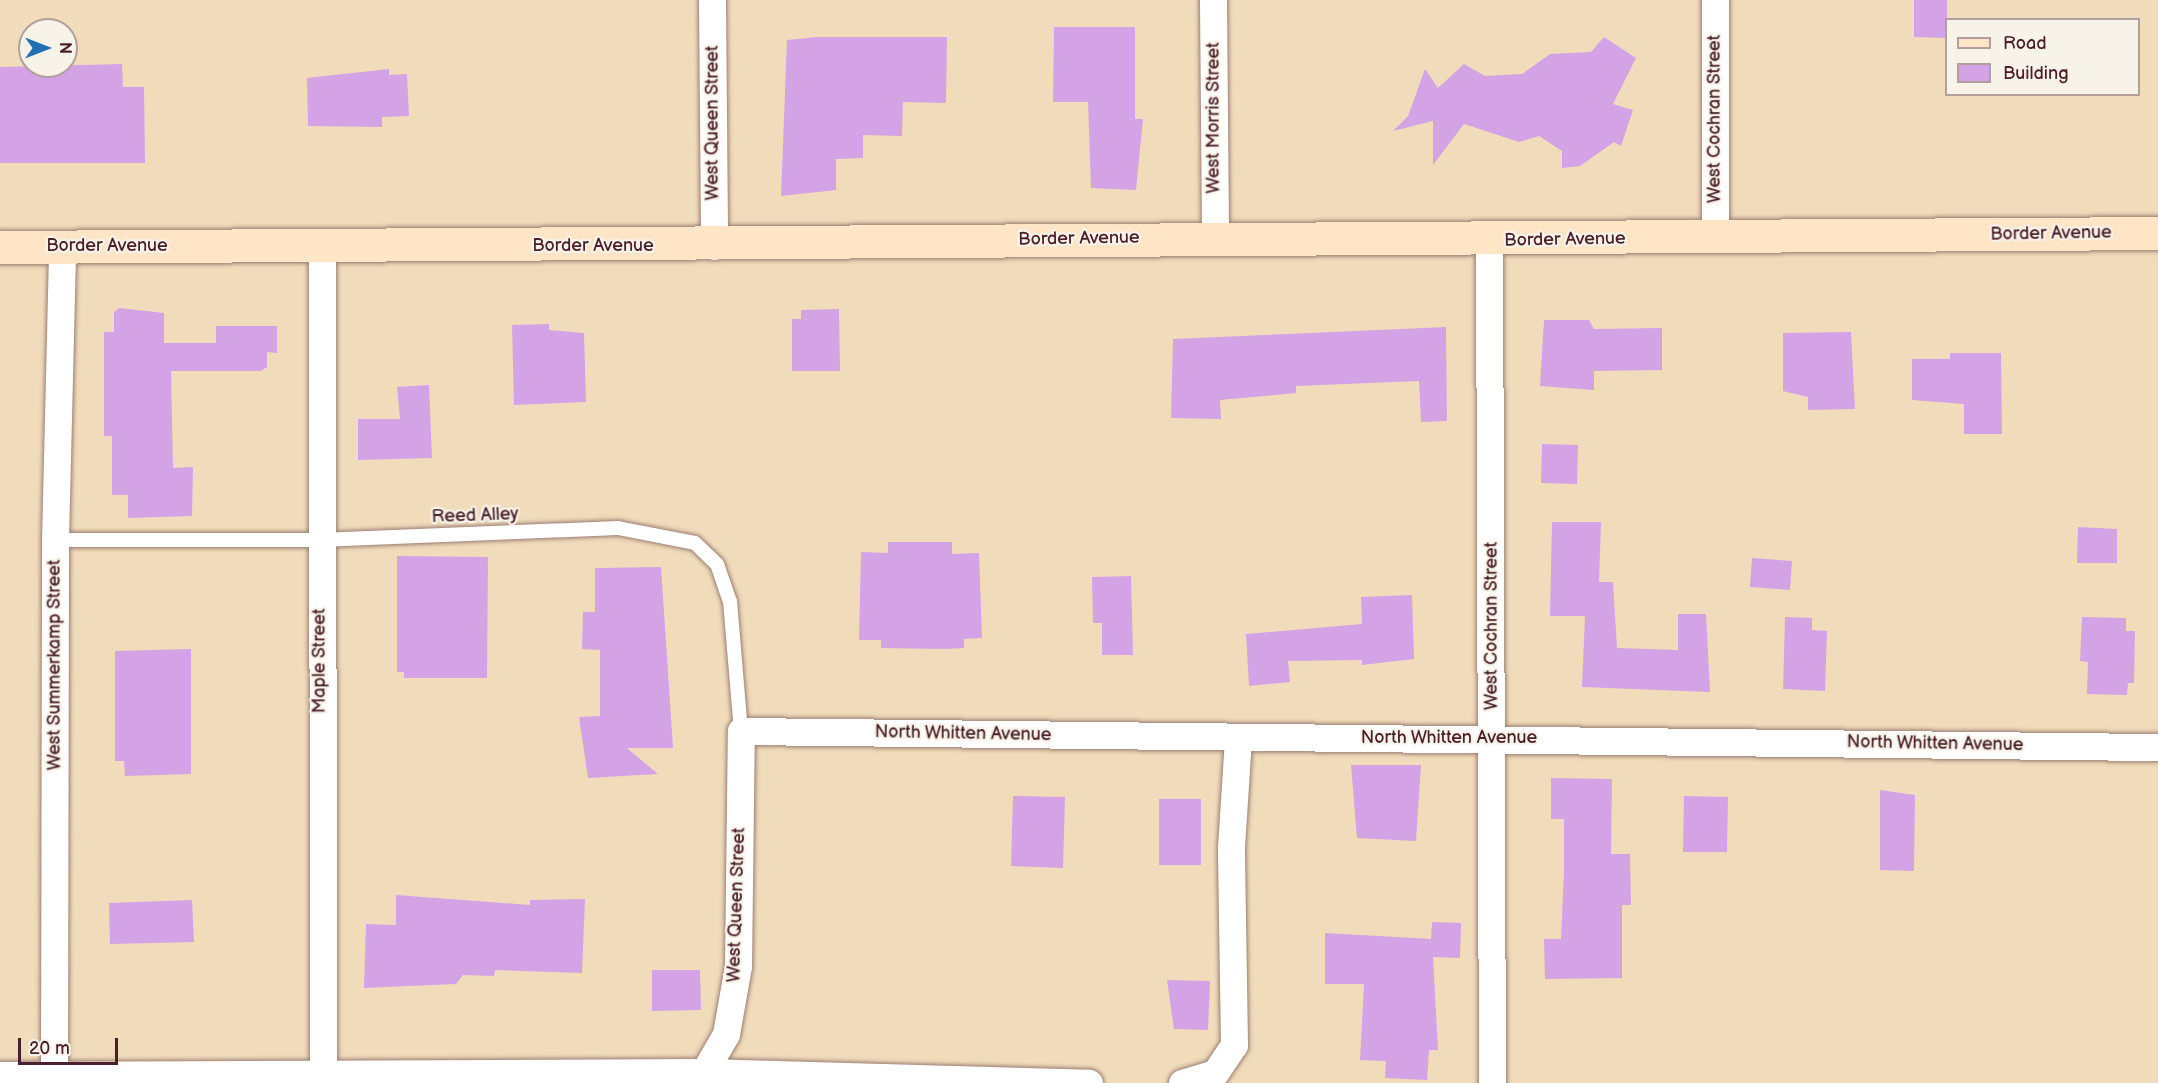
<!DOCTYPE html>
<style>
body{margin:0}
#map{position:relative;width:2158px;height:1083px;overflow:hidden;background:#f0dcbb;font-family:"Balsamiq Sans",sans-serif}
div>[style]{position:absolute}
.building>*{inset:0;background:#d4a3e5}
.roads{filter:drop-shadow(0 0 2px #9d7e73) drop-shadow(0 0 2px #9d7e73)}
.lane>*{height:14px;margin:-7px;padding:0 7px;transform-origin:7px;border-radius:7px;background:#fff}
.street>*{height:27px;margin:-13.5px;padding:0 13.5px;transform-origin:13.5px;border-radius:13.5px;background:#fff}
.secondary>*{height:33px;margin:-16.5px;padding:0 16.5px;transform-origin:16.5px;border-radius:16.5px;background:#fde5c5}
span{translate:-50% -50%;white-space:nowrap;text-align:center;line-height:1.15;-webkit-text-stroke:4.5px #f7f3e8;paint-order:stroke}
.street-label{font-size:18px;color:#4a1f2b}
.legend{position:absolute;left:1945px;top:18px;width:195px;height:78px;box-sizing:border-box;background:#f7f3e8;border:2px solid #b29e9c;margin:0;padding:8px 10px;list-style:none;font-size:18px;color:#4a1f2b}
.legend li{display:flex;align-items:center;gap:12px;height:30px}
.legend b{width:30px;border:2px solid #b29e9c}
.north{position:absolute;left:18px;top:18px;width:60px;height:60px;box-sizing:border-box;background:#f7f3e8;border:2px solid #b29e9c;border-radius:50%;rotate:90deg;font-size:16px;font-weight:700;line-height:24px;text-align:center;color:#4a1f2b}
.north::after{content:'';display:block;margin:auto;width:21px;height:27px;background:#1f6fb2;clip-path:polygon(50% 0,100% 100%,50% 72%,0 100%)}
.scale{position:absolute;left:18px;top:1038px;width:100px;height:27px;box-sizing:border-box;border:3px solid #4a1f2b;border-top:0;padding-left:8px;font-size:18px;line-height:21px;white-space:nowrap;color:#4a1f2b;-webkit-text-stroke:4px #f7f3e8;paint-order:stroke}
</style>
<div id="map">
<div class="building">
<i style="clip-path:polygon(1914px 0,1947px 0,1947px 38px,1914px 37px)"></i>
<i style="clip-path:polygon(1054px 27px,1135px 27px,1135px 119px,1143px 119px,1136px 190px,1091px 188px,1088px 102px,1053px 102px)"></i>
<i style="clip-path:polygon(817px 37px,947px 37px,946px 103px,903px 102px,902px 136px,863px 135px,863px 158px,836px 159px,836px 190px,781px 196px,787px 40px)"></i>
<i style="clip-path:polygon(1604px 37px,1636px 58px,1613px 104px,1633px 110px,1621px 146px,1614px 142px,1580px 166px,1562px 168px,1562px 151px,1539px 136px,1519px 142px,1464px 124px,1433px 165px,1433px 121px,1393px 131px,1408px 116px,1425px 69px,1438px 88px,1464px 64px,1485px 76px,1522px 74px,1550px 54px,1591px 52px)"></i>
<i style="clip-path:polygon(122px 64px,123px 87px,144px 87px,145px 163px,0 163px,0 67px)"></i>
<i style="clip-path:polygon(389px 69px,389px 75px,407px 74px,409px 116px,382px 117px,382px 127px,308px 126px,307px 78px)"></i>
<i style="clip-path:polygon(120px 308px,164px 313px,164px 343px,216px 343px,216px 326px,277px 326px,277px 353px,267px 352px,267px 367px,261px 371px,171px 371px,173px 468px,193px 467px,192px 516px,128px 518px,128px 495px,112px 495px,112px 436px,104px 436px,104px 332px,114px 332px,114px 312px)"></i>
<i style="clip-path:polygon(839px 309px,840px 371px,792px 371px,792px 319px,801px 319px,801px 310px)"></i>
<i style="clip-path:polygon(1544px 320px,1589px 320px,1594px 329px,1662px 328px,1662px 370px,1594px 371px,1594px 390px,1540px 386px)"></i>
<i style="clip-path:polygon(549px 324px,549px 330px,584px 333px,586px 402px,514px 405px,512px 325px)"></i>
<i style="clip-path:polygon(1446px 327px,1447px 421px,1421px 422px,1419px 381px,1296px 386px,1296px 393px,1220px 400px,1221px 419px,1171px 418px,1173px 339px)"></i>
<i style="clip-path:polygon(1851px 332px,1855px 409px,1808px 410px,1808px 397px,1783px 391px,1783px 333px)"></i>
<i style="clip-path:polygon(1950px 353px,2001px 353px,2002px 434px,1964px 434px,1964px 404px,1912px 400px,1912px 359px,1950px 359px)"></i>
<i style="clip-path:polygon(429px 385px,432px 458px,358px 460px,358px 419px,400px 419px,397px 387px)"></i>
<i style="clip-path:polygon(1542px 444px,1578px 445px,1577px 484px,1541px 483px)"></i>
<i style="clip-path:polygon(1552px 522px,1601px 522px,1599px 582px,1613px 582px,1617px 648px,1678px 650px,1678px 614px,1706px 614px,1710px 692px,1582px 687px,1585px 616px,1550px 616px)"></i>
<i style="clip-path:polygon(2078px 527px,2117px 529px,2117px 563px,2077px 563px)"></i>
<i style="clip-path:polygon(888px 542px,952px 542px,952px 554px,979px 553px,982px 638px,964px 639px,964px 648px,944px 649px,881px 648px,881px 640px,859px 640px,861px 552px,888px 553px)"></i>
<i style="clip-path:polygon(397px 556px,488px 557px,487px 678px,404px 678px,404px 672px,397px 672px)"></i>
<i style="clip-path:polygon(1752px 558px,1792px 561px,1790px 590px,1750px 587px)"></i>
<i style="clip-path:polygon(661px 567px,673px 748px,627px 748px,658px 774px,588px 778px,579px 717px,600px 716px,600px 650px,582px 649px,583px 612px,595px 612px,595px 568px)"></i>
<i style="clip-path:polygon(1131px 576px,1133px 655px,1102px 655px,1102px 623px,1093px 623px,1092px 577px)"></i>
<i style="clip-path:polygon(1412px 595px,1414px 659px,1362px 665px,1362px 660px,1288px 661px,1290px 682px,1249px 686px,1246px 634px,1362px 624px,1361px 597px)"></i>
<i style="clip-path:polygon(1785px 617px,1812px 618px,1812px 630px,1827px 631px,1825px 691px,1783px 689px)"></i>
<i style="clip-path:polygon(2082px 617px,2126px 618px,2126px 631px,2135px 631px,2134px 683px,2128px 683px,2127px 695px,2087px 694px,2088px 662px,2080px 661px)"></i>
<i style="clip-path:polygon(191px 649px,191px 774px,125px 776px,124px 761px,115px 761px,115px 651px)"></i>
<i style="clip-path:polygon(1351px 765px,1421px 765px,1416px 841px,1357px 838px)"></i>
<i style="clip-path:polygon(1551px 778px,1612px 779px,1611px 854px,1630px 854px,1631px 905px,1622px 905px,1622px 978px,1545px 979px,1544px 939px,1561px 939px,1564px 872px,1564px 819px,1551px 819px)"></i>
<i style="clip-path:polygon(1880px 790px,1915px 795px,1914px 871px,1880px 870px)"></i>
<i style="clip-path:polygon(1013px 796px,1065px 797px,1063px 868px,1011px 866px)"></i>
<i style="clip-path:polygon(1684px 796px,1728px 797px,1727px 852px,1683px 852px)"></i>
<i style="clip-path:polygon(1159px 799px,1201px 799px,1201px 865px,1159px 865px)"></i>
<i style="clip-path:polygon(396px 895px,530px 905px,530px 900px,585px 899px,582px 973px,495px 970px,494px 976px,463px 975px,456px 984px,364px 988px,366px 924px,396px 925px)"></i>
<i style="clip-path:polygon(192px 900px,194px 942px,110px 944px,109px 903px)"></i>
<i style="clip-path:polygon(1432px 922px,1461px 923px,1460px 958px,1433px 957px,1438px 1050px,1429px 1050px,1427px 1080px,1385px 1078px,1386px 1061px,1360px 1060px,1364px 984px,1325px 984px,1325px 933px,1431px 939px)"></i>
<i style="clip-path:polygon(652px 970px,700px 970px,701px 1010px,652px 1011px)"></i>
<i style="clip-path:polygon(1167px 980px,1210px 981px,1208px 1030px,1174px 1029px)"></i>
</div>
<div class="roads">
<div class="lane">
<i style="left:55px;top:540px;width:264px"></i>
<i style="left:319px;top:540px;width:299px;rotate:-2.3deg"></i>
<i style="left:618px;top:528px;width:78px;rotate:11deg"></i>
<i style="left:695px;top:543px;width:30px;rotate:44deg"></i>
<i style="left:717px;top:564px;width:39px;rotate:71deg"></i>
<i style="left:730px;top:601px;width:130px;rotate:85.2deg"></i>
</div>
<div class="street">
<i style="left:712px;top:0;width:246px;rotate:89.5deg"></i>
<i style="left:1213px;top:0;width:236px;rotate:89.5deg"></i>
<i style="left:1715px;top:238px;width:238px;rotate:-90deg"></i>
<i style="left:1489px;top:240px;width:843px;rotate:89.8deg"></i>
<i style="left:322px;top:246px;width:829px;rotate:89.93deg"></i>
<i style="left:704px;top:1072px;width:44px;rotate:-59.9deg"></i>
<i style="left:726px;top:1034px;width:69px;rotate:-80deg"></i>
<i style="left:738px;top:966px;width:235px;rotate:-89.3deg"></i>
<i style="left:741px;top:731px;width:1417px;rotate:0.65deg"></i>
<i style="left:0;top:1075px;width:704px;rotate:-0.24deg"></i>
<i style="left:704px;top:1072px;width:385px;rotate:1.6deg"></i>
<i style="left:54px;top:1083px;width:543px;rotate:-89.89deg"></i>
<i style="left:55px;top:540px;width:294px;rotate:-88.6deg"></i>
<i style="left:1182px;top:1083px;width:34px;rotate:-17deg"></i>
<i style="left:1215px;top:1073px;width:34px;rotate:-56deg"></i>
<i style="left:1234px;top:1045px;width:198px;rotate:-90.9deg"></i>
<i style="left:1231px;top:847px;width:109px;rotate:-86.3deg"></i>
</div>
<div class="secondary">
<i style="left:0;top:247px;width:2158px;rotate:-0.37deg"></i>
</div>
</div>
<div class="street-label">
<span style="left:1214px;top:118px;rotate:-90deg">West Morris Street</span>
<span style="left:1715px;top:119px;rotate:-90deg">West Cochran Street</span>
<span style="left:713px;top:123px;rotate:-90deg">West Queen Street</span>
<span style="left:2051px;top:234px;rotate:-1deg">Border Avenue</span>
<span style="left:1079px;top:239px;rotate:-1deg">Border Avenue</span>
<span style="left:1565px;top:240px;rotate:-1deg">Border Avenue</span>
<span style="left:107px;top:246px">Border Avenue</span>
<span style="left:593px;top:246px">Border Avenue</span>
<span style="left:475px;top:516px;rotate:-2deg">Reed Alley</span>
<span style="left:1492px;top:626px;rotate:-90deg">West Cochran Street</span>
<span style="left:320px;top:661px;rotate:-90deg">Maple Street</span>
<span style="left:55px;top:665px;rotate:-90deg">West Summerkamp Street</span>
<span style="left:963px;top:734px;rotate:1deg">North Whitten Avenue</span>
<span style="left:1449px;top:738px">North Whitten Avenue</span>
<span style="left:1935px;top:744px;rotate:1deg">North Whitten Avenue</span>
<span style="left:737px;top:905px;rotate:-88deg">West Queen Street</span>
</div>
<ul class="legend">
<li><b style="height:8px;background:#fde5c5"></b>Road</li>
<li><b style="height:16px;background:#d4a3e5"></b>Building</li>
</ul>
<div class="north">N</div>
<div class="scale">20 m</div>
</div>
